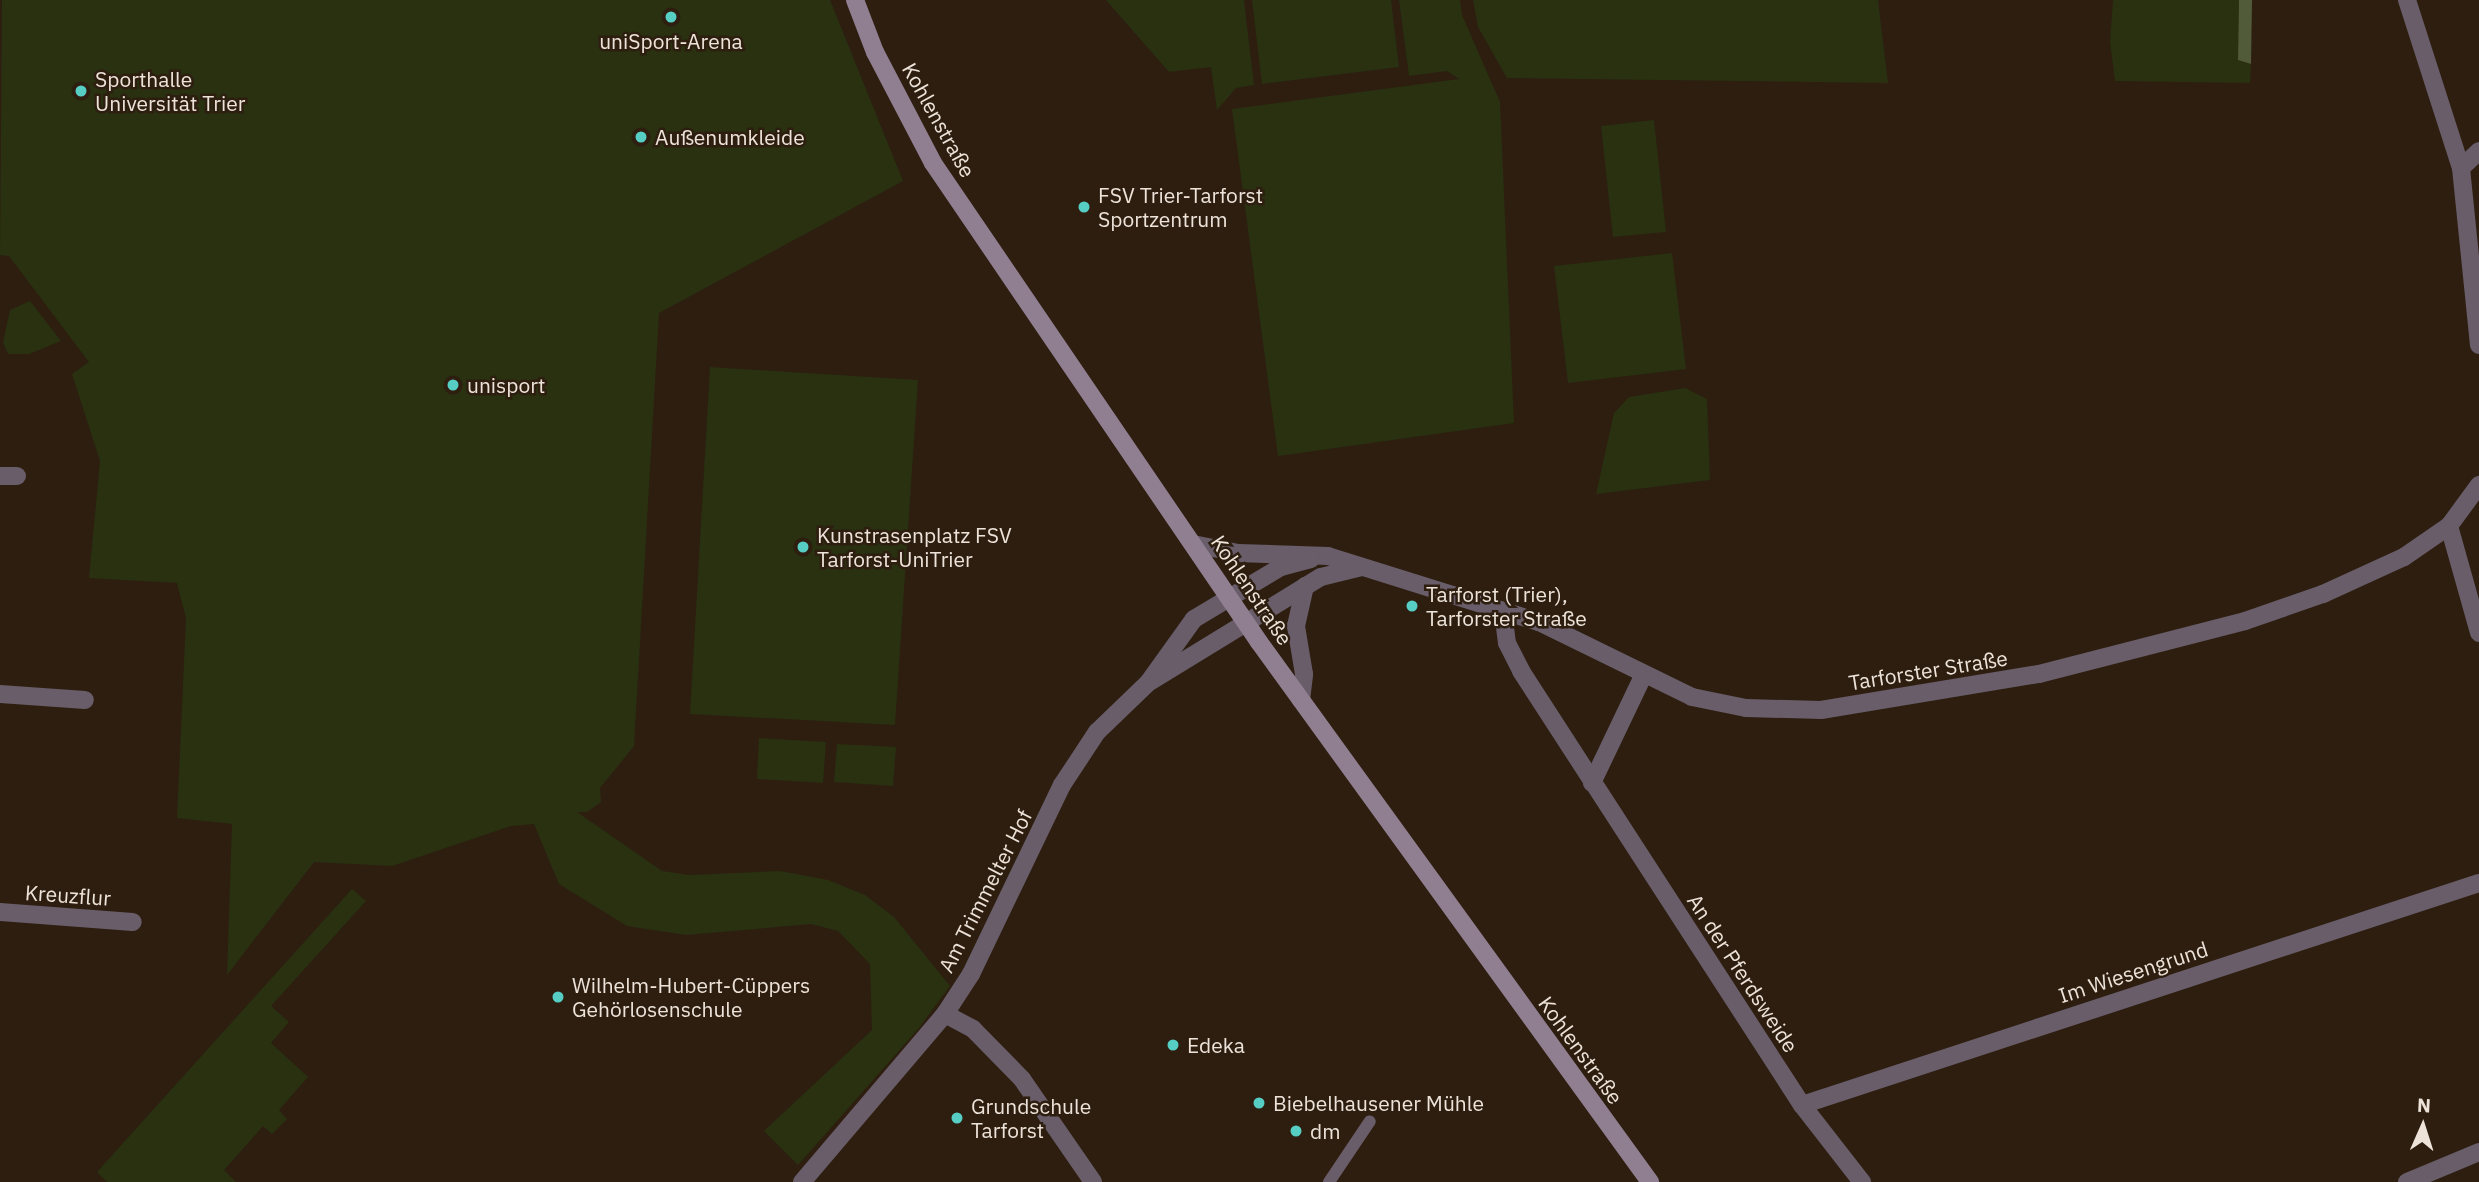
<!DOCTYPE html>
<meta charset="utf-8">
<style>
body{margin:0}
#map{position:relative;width:2479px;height:1182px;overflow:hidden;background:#2d1e10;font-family:"IBM Plex Sans",sans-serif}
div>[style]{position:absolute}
.green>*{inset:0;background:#293111}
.forest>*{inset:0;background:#525b39}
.pedestrian>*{height:12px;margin:-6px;padding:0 6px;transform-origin:6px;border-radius:6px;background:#685d69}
.minor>*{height:18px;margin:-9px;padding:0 9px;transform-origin:9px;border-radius:9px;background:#685d69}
.secondary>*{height:18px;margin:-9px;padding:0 9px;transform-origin:9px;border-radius:9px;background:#907e91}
.dots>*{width:19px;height:19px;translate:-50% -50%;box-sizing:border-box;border:4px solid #2d1e10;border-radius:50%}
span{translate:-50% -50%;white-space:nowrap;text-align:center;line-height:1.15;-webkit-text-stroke:5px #2d1e10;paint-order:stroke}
.poi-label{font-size:21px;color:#ede3d9}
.left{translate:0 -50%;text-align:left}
.street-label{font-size:21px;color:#ede3d9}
.north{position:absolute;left:2388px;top:1091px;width:70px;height:70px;-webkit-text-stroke:5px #2d1e10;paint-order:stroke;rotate:3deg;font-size:19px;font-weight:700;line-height:28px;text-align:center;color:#ede3d9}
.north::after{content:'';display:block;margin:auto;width:24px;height:32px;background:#ede3d9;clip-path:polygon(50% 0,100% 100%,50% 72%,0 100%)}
</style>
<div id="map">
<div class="green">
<i style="clip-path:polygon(2px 0,830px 0,903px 181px,659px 313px,634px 746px,600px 788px,601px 802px,587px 812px,577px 812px,662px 871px,689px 875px,780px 871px,828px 880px,865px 895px,894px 917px,950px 986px,919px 1028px,798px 1165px,764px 1131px,872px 1030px,870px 964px,838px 931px,811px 924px,686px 935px,627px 926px,559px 884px,534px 824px,511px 826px,392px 866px,314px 862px,227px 975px,232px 824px,177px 818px,186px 618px,177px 583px,89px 578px,100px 461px,72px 374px,89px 362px,9px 256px,0 255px)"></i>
<i style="clip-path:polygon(1106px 0,1244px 0,1254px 85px,1236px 88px,1217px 110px,1211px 67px,1169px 72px)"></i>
<i style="clip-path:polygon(1252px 0,1391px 0,1399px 67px,1262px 84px)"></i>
<i style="clip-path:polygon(1399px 0,1460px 0,1462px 15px,1500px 102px,1514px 423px,1278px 456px,1232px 109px,1459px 79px,1447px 71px,1409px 76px)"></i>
<i style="clip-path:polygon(1473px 0,1878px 0,1888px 83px,1507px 78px,1478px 27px)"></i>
<i style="clip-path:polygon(2113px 0,2239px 0,2238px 60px,2251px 64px,2250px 83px,2115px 81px,2110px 42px)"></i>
<i style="clip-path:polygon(1654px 120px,1666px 232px,1613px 237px,1601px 126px)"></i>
<i style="clip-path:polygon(1672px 253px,1686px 369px,1568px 383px,1554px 266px)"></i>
<i style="clip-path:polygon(30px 301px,61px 341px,29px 354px,8px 354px,3px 342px,10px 310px)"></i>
<i style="clip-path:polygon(710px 367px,918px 380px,895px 725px,690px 714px)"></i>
<i style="clip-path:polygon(1685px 388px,1707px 399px,1710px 480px,1596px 494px,1614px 413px,1629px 397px)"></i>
<i style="clip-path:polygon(759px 738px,826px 742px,823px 783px,757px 779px)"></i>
<i style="clip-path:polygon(837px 744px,896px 747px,893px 786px,834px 782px)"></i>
<i style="clip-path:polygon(352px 889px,366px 901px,271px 1006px,289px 1022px,271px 1043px,308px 1077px,279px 1110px,287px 1119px,272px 1134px,263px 1126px,224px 1170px,236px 1182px,107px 1182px,97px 1172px)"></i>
</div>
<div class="forest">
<i style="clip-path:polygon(2239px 0,2252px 0,2251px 64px,2238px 60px)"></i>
</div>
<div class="pedestrian">
<i style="left:1329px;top:1182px;width:73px;rotate:-56.1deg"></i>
</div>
<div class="minor">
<i style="left:2407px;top:0;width:176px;rotate:72.2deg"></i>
<i style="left:2461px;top:168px;width:178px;rotate:84.2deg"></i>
<i style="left:2461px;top:168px;width:25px;rotate:-43deg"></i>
<i style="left:0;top:476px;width:17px"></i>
<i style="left:2449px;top:526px;width:111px;rotate:74.3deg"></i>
<i style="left:1193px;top:544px;width:46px;rotate:11.3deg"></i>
<i style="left:1238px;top:553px;width:90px;rotate:1.9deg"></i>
<i style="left:1328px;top:556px;width:221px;rotate:17.4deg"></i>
<i style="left:1539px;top:622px;width:170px;rotate:26.1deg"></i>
<i style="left:1692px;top:697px;width:55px;rotate:11.5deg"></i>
<i style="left:1746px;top:708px;width:75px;rotate:1.5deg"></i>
<i style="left:1821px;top:710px;width:221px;rotate:-9.4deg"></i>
<i style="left:2039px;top:674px;width:213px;rotate:-14.4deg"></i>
<i style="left:2245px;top:621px;width:83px;rotate:-19.1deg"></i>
<i style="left:2323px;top:594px;width:89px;rotate:-24.6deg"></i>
<i style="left:2404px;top:557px;width:55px;rotate:-34.6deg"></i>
<i style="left:2449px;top:526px;width:51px;rotate:-53.8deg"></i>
<i style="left:1503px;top:611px;width:32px;rotate:83deg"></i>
<i style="left:1507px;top:643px;width:31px;rotate:63deg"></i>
<i style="left:1521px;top:671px;width:517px;rotate:57.08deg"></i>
<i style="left:1802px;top:1105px;width:98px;rotate:52.1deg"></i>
<i style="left:1151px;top:681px;width:199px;rotate:-31.5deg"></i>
<i style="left:1321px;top:577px;width:42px;rotate:-13.7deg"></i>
<i style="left:0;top:694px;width:85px;rotate:4deg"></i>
<i style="left:1301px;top:700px;width:26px;rotate:-83deg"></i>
<i style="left:1304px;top:674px;width:49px;rotate:-99.5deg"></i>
<i style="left:1296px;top:626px;width:41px;rotate:-77.3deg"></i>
<i style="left:1592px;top:783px;width:119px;rotate:-64.5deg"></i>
<i style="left:0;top:912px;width:133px;rotate:4.3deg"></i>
<i style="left:945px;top:1014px;width:32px;rotate:28deg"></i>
<i style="left:973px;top:1029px;width:70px;rotate:45.6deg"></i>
<i style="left:1022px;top:1079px;width:125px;rotate:55.4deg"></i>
<i style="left:1802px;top:1105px;width:712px;rotate:-18.16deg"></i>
<i style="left:802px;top:1182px;width:221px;rotate:-49.6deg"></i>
<i style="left:945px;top:1014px;width:48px;rotate:-57deg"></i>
<i style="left:971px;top:974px;width:210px;rotate:-64.3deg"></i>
<i style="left:1062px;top:785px;width:64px;rotate:-56.6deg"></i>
<i style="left:1097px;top:732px;width:71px;rotate:-43.9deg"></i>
<i style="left:1148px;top:683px;width:79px;rotate:-54.3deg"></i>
<i style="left:1194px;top:619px;width:101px;rotate:-30.9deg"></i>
<i style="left:1281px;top:567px;width:31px;rotate:-15deg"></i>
<i style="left:2407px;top:1182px;width:78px;rotate:-22.6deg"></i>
</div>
<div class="secondary">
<i style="left:855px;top:0;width:56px;rotate:69deg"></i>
<i style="left:875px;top:52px;width:125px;rotate:62.4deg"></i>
<i style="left:933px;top:163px;width:579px;rotate:55.76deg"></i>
<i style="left:1259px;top:642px;width:667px;rotate:54.09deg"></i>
</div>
<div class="dots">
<i style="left:671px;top:17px;background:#56cec3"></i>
<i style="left:81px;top:91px;background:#56cec3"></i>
<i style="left:641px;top:137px;background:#56cec3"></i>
<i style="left:1084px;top:207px;background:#56cec3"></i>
<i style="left:453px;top:385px;background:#56cec3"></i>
<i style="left:803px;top:547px;background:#56cec3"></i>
<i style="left:1412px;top:606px;background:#56cec3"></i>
<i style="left:558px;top:997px;background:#56cec3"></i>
<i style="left:1173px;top:1045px;background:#56cec3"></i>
<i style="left:1259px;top:1103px;background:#56cec3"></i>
<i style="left:957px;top:1118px;background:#56cec3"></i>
<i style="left:1296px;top:1131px;background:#56cec3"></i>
</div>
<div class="poi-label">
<span style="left:671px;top:41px">uniSport-Arena</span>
<span class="left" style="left:95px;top:91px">Sporthalle<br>Universität Trier</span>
<span class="left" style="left:655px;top:137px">Außenumkleide</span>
<span class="left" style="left:1098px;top:207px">FSV Trier-Tarforst<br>Sportzentrum</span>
<span class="left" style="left:467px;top:385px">unisport</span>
<span class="left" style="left:817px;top:547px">Kunstrasenplatz FSV<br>Tarforst-UniTrier</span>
<span class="left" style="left:1426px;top:606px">Tarforst (Trier),<br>Tarforster Straße</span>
<span class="left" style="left:572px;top:997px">Wilhelm-Hubert-Cüppers<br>Gehörlosenschule</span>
<span class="left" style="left:1187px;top:1045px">Edeka</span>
<span class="left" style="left:1273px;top:1103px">Biebelhausener Mühle</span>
<span class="left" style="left:971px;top:1118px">Grundschule<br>Tarforst</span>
<span class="left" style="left:1310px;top:1131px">dm</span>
</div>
<div class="street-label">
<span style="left:939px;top:120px;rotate:61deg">Kohlenstraße</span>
<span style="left:1252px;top:590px;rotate:56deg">Kohlenstraße</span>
<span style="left:1928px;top:670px;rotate:-9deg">Tarforster Straße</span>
<span style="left:985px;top:891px;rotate:-63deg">Am Trimmelter Hof</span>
<span style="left:68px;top:895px;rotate:4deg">Kreuzflur</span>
<span style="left:2133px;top:972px;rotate:-18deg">Im Wiesengrund</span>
<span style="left:1743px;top:973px;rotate:57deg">An der Pferdsweide</span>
<span style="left:1581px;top:1050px;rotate:54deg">Kohlenstraße</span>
</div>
<div class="north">N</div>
</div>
